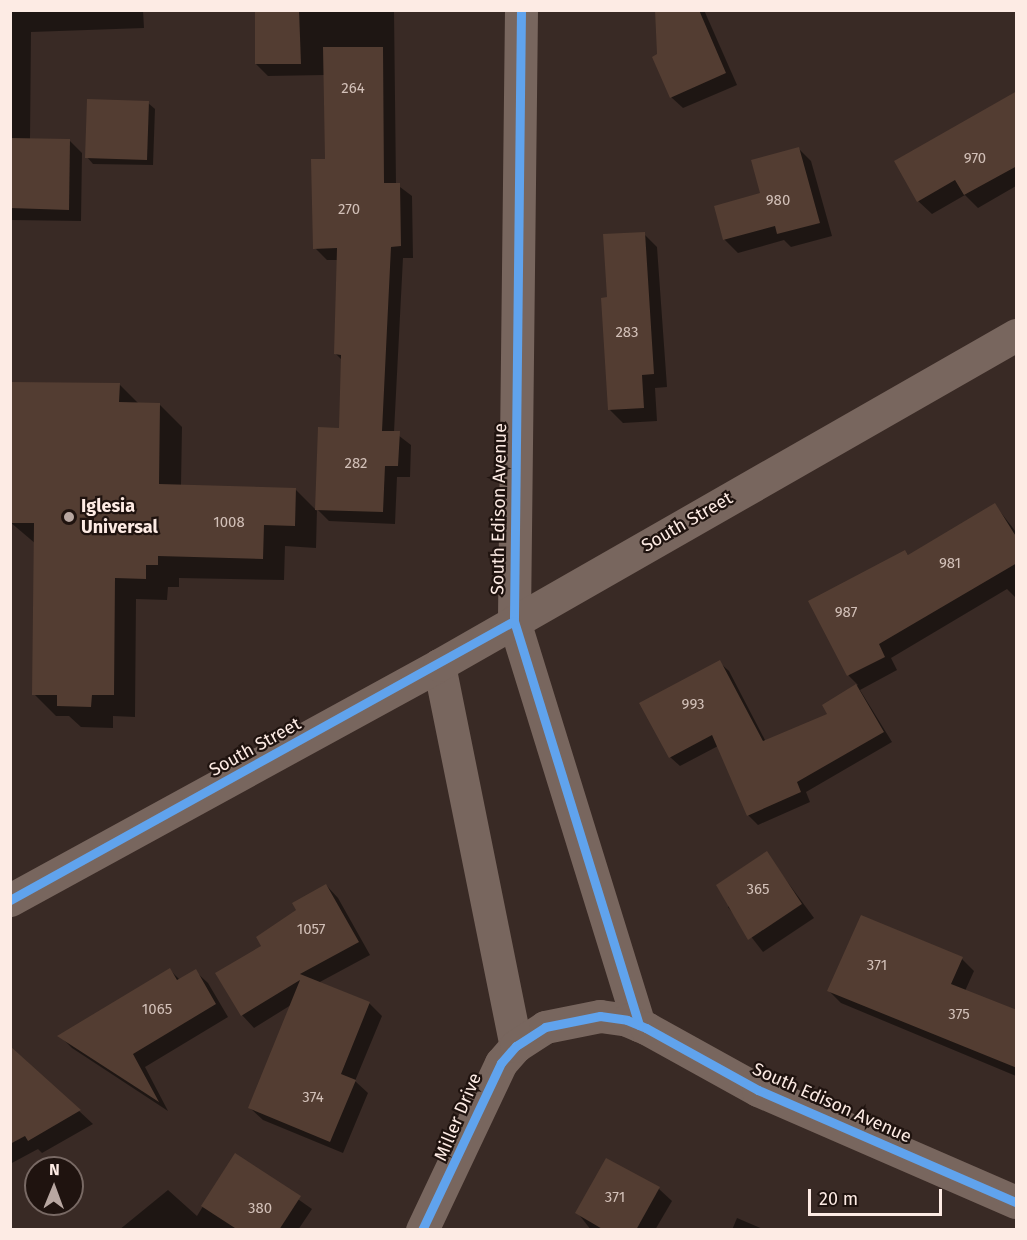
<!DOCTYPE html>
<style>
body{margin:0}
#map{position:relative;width:1027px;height:1240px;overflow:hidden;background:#392a25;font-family:"Fira Sans",sans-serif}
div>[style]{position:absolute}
.shadow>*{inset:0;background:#0007}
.building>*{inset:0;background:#533d32}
.minor>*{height:33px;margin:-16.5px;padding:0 16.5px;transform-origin:16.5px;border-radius:16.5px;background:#78665e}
.cycleway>*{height:9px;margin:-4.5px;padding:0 4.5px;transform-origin:4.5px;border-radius:4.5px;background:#60a3ed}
.dots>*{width:16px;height:16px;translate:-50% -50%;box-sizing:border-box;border:3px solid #1f130f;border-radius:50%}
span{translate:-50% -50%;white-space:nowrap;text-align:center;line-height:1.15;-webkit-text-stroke:4.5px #1f130f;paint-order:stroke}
.number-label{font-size:15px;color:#d2c0b8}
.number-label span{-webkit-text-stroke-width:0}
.poi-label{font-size:18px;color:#fdebe4;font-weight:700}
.left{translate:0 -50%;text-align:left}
.street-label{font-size:18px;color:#fdebe4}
.frame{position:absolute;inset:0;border:12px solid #fdebe4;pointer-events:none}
.north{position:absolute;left:24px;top:1156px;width:60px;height:60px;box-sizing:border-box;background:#1f130f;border:2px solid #786964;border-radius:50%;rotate:1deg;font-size:16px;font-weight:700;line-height:24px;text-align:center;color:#fdebe4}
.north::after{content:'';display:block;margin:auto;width:21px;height:27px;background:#b8a7a1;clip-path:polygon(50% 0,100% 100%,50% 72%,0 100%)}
.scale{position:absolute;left:808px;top:1189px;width:134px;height:27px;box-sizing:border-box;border:3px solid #fdebe4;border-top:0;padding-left:8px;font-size:18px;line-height:21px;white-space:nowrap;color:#fdebe4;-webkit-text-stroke:4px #1f130f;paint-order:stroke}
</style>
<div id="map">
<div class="shadow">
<i style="clip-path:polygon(10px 10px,143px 10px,144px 28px,31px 32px,30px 140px,70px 141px,82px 153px,81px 221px,10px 220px)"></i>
<i style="clip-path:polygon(255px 10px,394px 10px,396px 184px,412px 196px,413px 258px,403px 258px,394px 432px,411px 445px,410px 477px,397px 477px,395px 524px,329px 521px,317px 509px,316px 548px,285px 546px,284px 580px,179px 578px,179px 587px,168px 587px,167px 600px,136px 599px,135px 717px,113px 716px,113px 728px,81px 727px,69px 716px,56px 716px,34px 694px,36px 544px,10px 522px,119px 384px,139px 404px,160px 405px,182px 427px,181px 486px,295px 489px,317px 511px,320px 428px,340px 429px,343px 361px,336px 354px,338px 260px,327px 260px,315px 248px,326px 160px,325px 75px,268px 76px,256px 64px)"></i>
<i style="clip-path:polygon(656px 10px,704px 10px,737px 85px,683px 108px,671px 97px,659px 55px)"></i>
<i style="clip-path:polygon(148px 103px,155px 109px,153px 165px,93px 164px,87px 157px)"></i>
<i style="clip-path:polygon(798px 148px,811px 161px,832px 236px,791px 247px,784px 240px,738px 253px,724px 239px)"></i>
<i style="clip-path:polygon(1016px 152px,1016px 186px,978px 208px,965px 195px,932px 214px,918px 201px,896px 161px)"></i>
<i style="clip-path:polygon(644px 234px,657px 247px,667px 387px,655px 388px,657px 421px,623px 423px,610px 410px)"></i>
<i style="clip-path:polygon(995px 505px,1016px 532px,1016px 598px,1007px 589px,891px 658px,897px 670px,860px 690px,892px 742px,806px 792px,810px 802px,758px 825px,748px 815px,718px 746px,680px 766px,670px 757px,719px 662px,729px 671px,766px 742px,829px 714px,824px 705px,858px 685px,849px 676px,810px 602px,905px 551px,909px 556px)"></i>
<i style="clip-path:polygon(766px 853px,814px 918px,763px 952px,728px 907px)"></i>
<i style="clip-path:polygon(326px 885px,338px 898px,370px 955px,318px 983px,369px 1003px,382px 1016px,355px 1081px,368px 1093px,343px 1153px,263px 1120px,250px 1108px,291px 1005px,254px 1028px,242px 1015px,263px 946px)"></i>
<i style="clip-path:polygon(962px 959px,974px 971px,965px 991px,1016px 1012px,1016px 1076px,841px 1003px,829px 991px)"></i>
<i style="clip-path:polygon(170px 970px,180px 980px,195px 971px,208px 983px,228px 1017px,145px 1067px,168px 1111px,72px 1048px,60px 1036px)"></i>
<i style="clip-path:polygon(19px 1055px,93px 1124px,42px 1153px,38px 1149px,10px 1164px,10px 1060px)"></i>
<i style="clip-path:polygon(235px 1155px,312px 1209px,298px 1230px,119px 1230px,168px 1190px,197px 1216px)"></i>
<i style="clip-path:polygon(607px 1160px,659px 1189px,672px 1201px,655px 1230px,591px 1230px,577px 1212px)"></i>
<i style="clip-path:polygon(737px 1218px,765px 1230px,732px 1230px)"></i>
</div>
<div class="building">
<i style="clip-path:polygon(255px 10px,299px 10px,301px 64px,255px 64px)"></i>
<i style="clip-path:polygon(655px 10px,699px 10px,726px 73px,670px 98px,652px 57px,657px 54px)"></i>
<i style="clip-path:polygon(323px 47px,383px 47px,384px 183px,400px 183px,401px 246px,391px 247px,382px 431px,400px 431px,398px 466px,385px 466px,383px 512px,315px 510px,318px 427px,339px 428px,341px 355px,334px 354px,337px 248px,313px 249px,311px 159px,325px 159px)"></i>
<i style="clip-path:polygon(1017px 91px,1017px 166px,964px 195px,955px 180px,917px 202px,894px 161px)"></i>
<i style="clip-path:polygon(87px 99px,149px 101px,147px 160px,85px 158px)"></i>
<i style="clip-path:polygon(10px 138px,70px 139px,69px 210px,10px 208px)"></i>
<i style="clip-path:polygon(799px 147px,820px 223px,777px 234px,775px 226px,723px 240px,714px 206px,760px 193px,751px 160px)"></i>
<i style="clip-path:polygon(645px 232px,654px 374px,642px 375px,644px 408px,608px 410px,601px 298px,607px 297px,603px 234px)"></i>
<i style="clip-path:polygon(10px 382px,120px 383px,119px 402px,160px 403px,159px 484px,296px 488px,295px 526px,264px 525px,263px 559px,158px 556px,158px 565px,146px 565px,146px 579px,115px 578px,114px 695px,92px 695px,91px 707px,57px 706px,57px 695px,32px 695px,34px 523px,10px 523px)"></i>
<i style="clip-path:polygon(995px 503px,1017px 538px,1017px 563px,879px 644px,885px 657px,847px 676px,808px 601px,905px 550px,908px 555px)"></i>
<i style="clip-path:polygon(720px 660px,763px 741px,827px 714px,822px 705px,856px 684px,884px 732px,797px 782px,801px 792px,747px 816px,712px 735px,669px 758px,639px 703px)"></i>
<i style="clip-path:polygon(767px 851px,802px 904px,748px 940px,716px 885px)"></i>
<i style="clip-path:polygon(326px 884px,359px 942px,300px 974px,370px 1002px,341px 1074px,356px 1080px,330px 1142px,248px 1108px,300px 980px,241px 1016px,215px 973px,261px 946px,256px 937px,296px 910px,292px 903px)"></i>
<i style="clip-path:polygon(861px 915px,963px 957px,951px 984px,1017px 1010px,1017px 1068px,827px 991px)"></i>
<i style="clip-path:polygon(170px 968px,177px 980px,196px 969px,216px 1004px,133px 1054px,159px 1102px,57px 1036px)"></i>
<i style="clip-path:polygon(10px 1046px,81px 1110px,28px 1141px,25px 1136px,10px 1144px)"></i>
<i style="clip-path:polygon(235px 1153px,301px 1196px,279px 1230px,238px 1230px,201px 1206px)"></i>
<i style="clip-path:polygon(606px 1158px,660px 1187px,636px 1230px,604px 1230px,575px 1213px)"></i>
</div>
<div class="minor">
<i style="left:521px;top:10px;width:611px;rotate:90.66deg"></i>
<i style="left:514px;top:621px;width:423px;rotate:72.8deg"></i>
<i style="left:439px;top:665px;width:389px;rotate:78.6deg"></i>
<i style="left:10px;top:900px;width:489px;rotate:-28.7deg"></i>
<i style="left:439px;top:665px;width:665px;rotate:-29.77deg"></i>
<i style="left:422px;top:1230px;width:185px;rotate:-64.7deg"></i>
<i style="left:501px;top:1063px;width:23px;rotate:-49deg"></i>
<i style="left:516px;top:1046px;width:35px;rotate:-33deg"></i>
<i style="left:545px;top:1027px;width:56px;rotate:-11.3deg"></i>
<i style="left:600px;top:1016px;width:27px;rotate:8deg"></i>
<i style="left:627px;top:1020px;width:21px;rotate:23deg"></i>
<i style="left:646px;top:1028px;width:128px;rotate:29deg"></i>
<i style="left:758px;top:1090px;width:281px;rotate:23.5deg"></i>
</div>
<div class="cycleway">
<i style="left:521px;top:10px;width:611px;rotate:90.66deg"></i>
<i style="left:514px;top:621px;width:423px;rotate:72.8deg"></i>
<i style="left:10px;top:900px;width:576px;rotate:-28.97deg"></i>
<i style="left:422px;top:1230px;width:185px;rotate:-64.7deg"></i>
<i style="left:501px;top:1063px;width:23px;rotate:-49deg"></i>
<i style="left:516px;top:1046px;width:35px;rotate:-33deg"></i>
<i style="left:545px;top:1027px;width:56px;rotate:-11.3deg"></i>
<i style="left:600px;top:1016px;width:27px;rotate:8deg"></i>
<i style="left:627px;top:1020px;width:21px;rotate:23deg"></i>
<i style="left:646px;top:1028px;width:128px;rotate:29deg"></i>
<i style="left:758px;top:1090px;width:281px;rotate:23.5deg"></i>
</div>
<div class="dots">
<i style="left:69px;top:517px;background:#b8a7a1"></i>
</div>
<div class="number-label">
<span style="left:353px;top:89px">264</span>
<span style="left:975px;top:159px">970</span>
<span style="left:778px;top:201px">980</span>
<span style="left:349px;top:210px">270</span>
<span style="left:627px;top:333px">283</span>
<span style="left:356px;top:464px">282</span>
<span style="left:229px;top:523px">1008</span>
<span style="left:950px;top:564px">981</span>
<span style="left:846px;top:613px">987</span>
<span style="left:693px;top:705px">993</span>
<span style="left:758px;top:890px">365</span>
<span style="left:311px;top:930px">1057</span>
<span style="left:877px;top:966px">371</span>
<span style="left:157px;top:1010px">1065</span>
<span style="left:959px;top:1015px">375</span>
<span style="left:313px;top:1098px">374</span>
<span style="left:615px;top:1198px">371</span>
<span style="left:260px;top:1209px">380</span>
</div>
<div class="poi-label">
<span class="left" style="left:81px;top:517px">Iglesia<br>Universal</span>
</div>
<div class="street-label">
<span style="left:499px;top:509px;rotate:-89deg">South Edison Avenue</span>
<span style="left:687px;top:522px;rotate:-30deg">South Street</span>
<span style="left:255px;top:747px;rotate:-29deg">South Street</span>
<span style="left:832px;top:1103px;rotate:24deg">South Edison Avenue</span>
<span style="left:458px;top:1117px;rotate:-67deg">Miller Drive</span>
</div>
<div class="frame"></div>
<div class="north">N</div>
<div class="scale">20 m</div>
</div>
